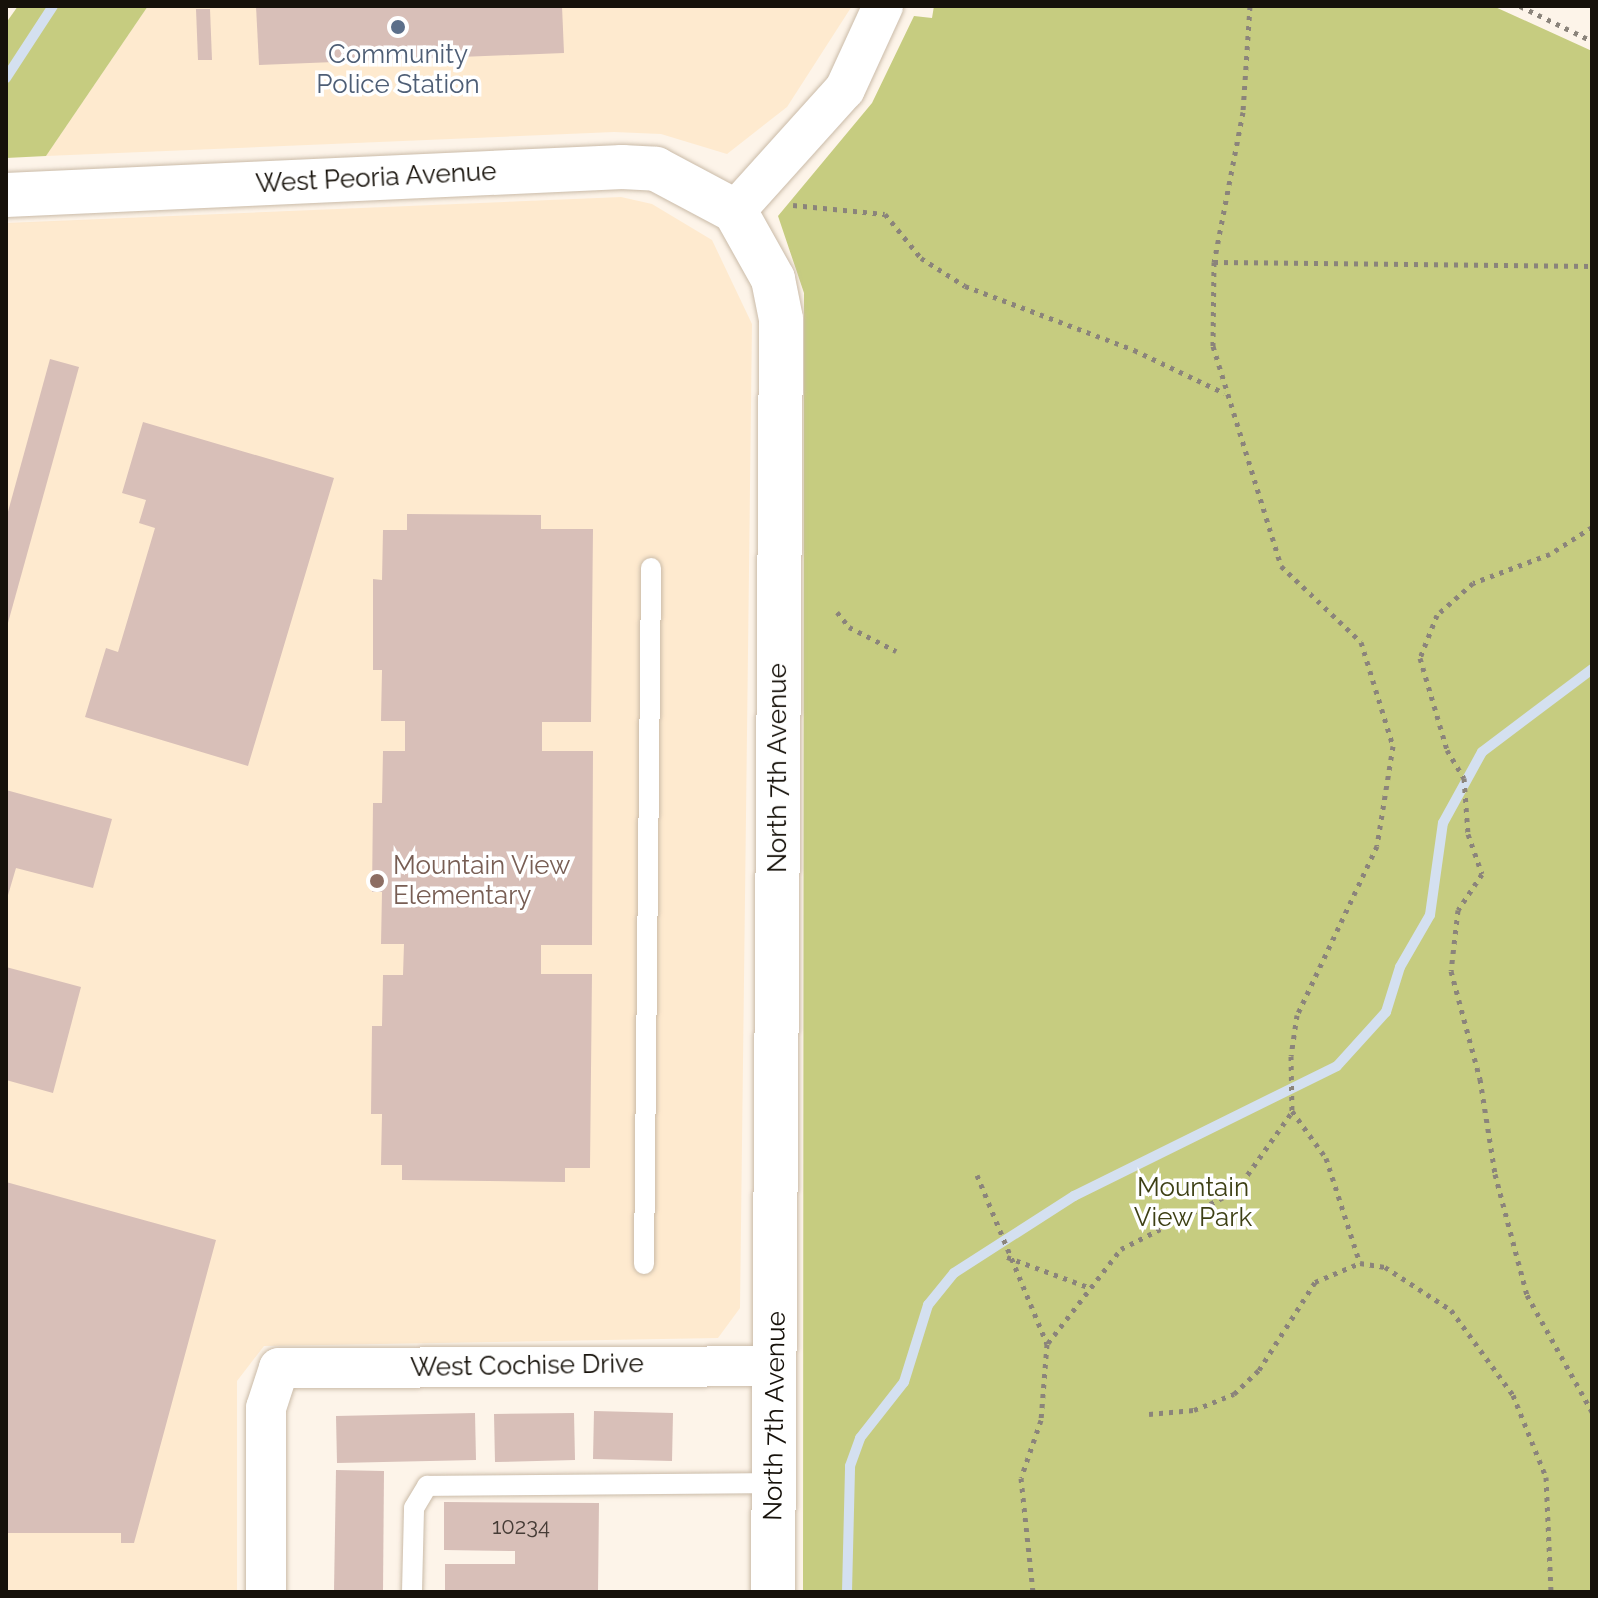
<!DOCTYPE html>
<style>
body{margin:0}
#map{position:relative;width:1598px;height:1598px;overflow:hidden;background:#fdf4e9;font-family:Raleway,sans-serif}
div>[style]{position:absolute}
.built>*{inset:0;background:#feeacf}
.green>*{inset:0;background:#c6cc80}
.stream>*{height:10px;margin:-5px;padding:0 5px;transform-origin:5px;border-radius:5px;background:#d4e0f0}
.building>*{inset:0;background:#d8bfb8}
.path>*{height:5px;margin-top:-2.5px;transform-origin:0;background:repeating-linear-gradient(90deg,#8b847b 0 4px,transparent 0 10px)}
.roads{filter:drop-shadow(0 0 2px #cabba8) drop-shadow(0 0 2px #cabba8)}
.service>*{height:20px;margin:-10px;padding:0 10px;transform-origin:10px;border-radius:10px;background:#fff}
.minor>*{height:40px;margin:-20px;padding:0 20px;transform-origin:20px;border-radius:20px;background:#fff}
.tertiary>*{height:44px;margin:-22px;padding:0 22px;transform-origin:22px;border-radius:22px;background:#fff}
.secondary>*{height:44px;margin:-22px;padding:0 22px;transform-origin:22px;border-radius:22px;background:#fff}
.dots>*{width:22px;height:22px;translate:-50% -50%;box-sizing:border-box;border:4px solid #fff;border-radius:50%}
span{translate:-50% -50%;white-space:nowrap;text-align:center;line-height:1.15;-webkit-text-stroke:7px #fff;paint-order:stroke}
.number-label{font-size:22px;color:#463c36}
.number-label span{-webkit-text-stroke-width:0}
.service-label{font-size:26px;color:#4e5e75}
.street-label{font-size:26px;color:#16110a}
.education-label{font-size:26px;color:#785e54}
.left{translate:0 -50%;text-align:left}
.park-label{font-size:26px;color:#3e4015}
.frame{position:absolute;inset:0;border:8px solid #16110a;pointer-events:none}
</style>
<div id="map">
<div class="built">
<i style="clip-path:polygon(148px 6px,852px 6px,787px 107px,727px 154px,661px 134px,614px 132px,46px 156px)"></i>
<i style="clip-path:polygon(621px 197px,652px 204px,712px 240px,752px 324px,740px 1308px,718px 1338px,264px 1346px,237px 1381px,237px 1592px,6px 1592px,6px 223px)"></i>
</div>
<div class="green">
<i style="clip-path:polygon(18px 6px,148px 6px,46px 156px,6px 158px,6px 23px)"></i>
<i style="clip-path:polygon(934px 6px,1493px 6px,1592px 51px,1592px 1592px,803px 1592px,804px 293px,778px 216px,872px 103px,914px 16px,932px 18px)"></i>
</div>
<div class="stream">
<i style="left:6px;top:78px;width:86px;rotate:-56.9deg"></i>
<i style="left:847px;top:1592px;width:126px;rotate:-88.6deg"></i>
<i style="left:850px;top:1466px;width:30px;rotate:-70deg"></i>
<i style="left:860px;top:1438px;width:71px;rotate:-51.8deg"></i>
<i style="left:904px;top:1382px;width:81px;rotate:-72.7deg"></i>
<i style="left:928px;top:1305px;width:41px;rotate:-50.9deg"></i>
<i style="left:954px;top:1273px;width:143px;rotate:-32.7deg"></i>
<i style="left:1074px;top:1196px;width:293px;rotate:-26.3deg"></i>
<i style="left:1337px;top:1066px;width:73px;rotate:-47.8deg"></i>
<i style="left:1386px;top:1012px;width:47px;rotate:-72.7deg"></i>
<i style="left:1400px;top:967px;width:60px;rotate:-60deg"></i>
<i style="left:1430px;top:915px;width:93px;rotate:-82deg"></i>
<i style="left:1443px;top:823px;width:81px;rotate:-61.2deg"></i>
<i style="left:1482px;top:752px;width:138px;rotate:-37deg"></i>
</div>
<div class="building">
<i style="clip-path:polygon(256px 6px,562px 6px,564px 53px,259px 65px)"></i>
<i style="clip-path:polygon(196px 9px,210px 9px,212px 60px,198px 60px)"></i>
<i style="clip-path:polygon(50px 359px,79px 367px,6px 630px,6px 519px)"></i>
<i style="clip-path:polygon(143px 422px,334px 478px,248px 766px,85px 717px,106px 648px,118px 652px,155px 528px,139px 523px,146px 500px,122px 493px)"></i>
<i style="clip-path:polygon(407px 514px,541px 515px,541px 529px,593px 529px,591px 722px,542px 722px,542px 751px,593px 751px,592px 945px,541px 945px,541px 974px,592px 974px,590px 1168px,565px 1168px,565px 1182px,402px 1180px,402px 1165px,381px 1165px,382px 1114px,371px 1114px,372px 1026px,382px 1026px,383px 975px,403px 975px,404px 944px,381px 944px,382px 892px,372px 892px,373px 803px,382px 803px,383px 751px,405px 751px,405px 721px,381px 721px,382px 670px,373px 670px,373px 579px,382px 580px,383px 530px,407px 530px)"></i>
<i style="clip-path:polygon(6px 790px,112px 819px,93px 888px,16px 868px,6px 902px)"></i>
<i style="clip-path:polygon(6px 967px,81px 987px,53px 1093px,6px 1080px)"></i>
<i style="clip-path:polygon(6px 1182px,216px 1240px,134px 1543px,121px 1543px,121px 1533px,6px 1533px)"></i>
<i style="clip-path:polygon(594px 1411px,673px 1413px,672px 1461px,593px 1459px)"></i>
<i style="clip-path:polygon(475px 1413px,476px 1460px,337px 1463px,336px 1416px)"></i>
<i style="clip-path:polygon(574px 1413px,575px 1460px,495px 1462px,494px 1414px)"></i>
<i style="clip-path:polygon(336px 1470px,384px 1471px,383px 1592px,334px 1592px)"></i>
<i style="clip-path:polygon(444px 1502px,599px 1503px,598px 1592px,445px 1592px,445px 1564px,515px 1564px,515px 1551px,444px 1550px)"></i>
</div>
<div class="path">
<i style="left:1250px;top:6px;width:106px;rotate:93.8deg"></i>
<i style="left:1243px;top:112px;width:153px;rotate:100.9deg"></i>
<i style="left:1214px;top:262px;width:84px;rotate:90.7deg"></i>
<i style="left:1213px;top:346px;width:230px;rotate:72.8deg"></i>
<i style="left:1281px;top:566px;width:110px;rotate:43.5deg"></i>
<i style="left:1361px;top:642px;width:109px;rotate:72.9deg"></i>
<i style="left:1393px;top:746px;width:101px;rotate:99.1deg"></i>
<i style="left:1377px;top:846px;width:187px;rotate:115.3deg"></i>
<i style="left:1297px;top:1015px;width:41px;rotate:98.3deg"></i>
<i style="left:1291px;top:1056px;width:55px;rotate:89deg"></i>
<i style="left:1292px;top:1111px;width:58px;rotate:54.1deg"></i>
<i style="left:1326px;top:1158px;width:110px;rotate:72.1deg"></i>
<i style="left:1520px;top:6px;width:80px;rotate:25.9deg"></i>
<i style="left:793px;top:205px;width:92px;rotate:5.6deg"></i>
<i style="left:885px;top:214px;width:57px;rotate:50.7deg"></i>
<i style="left:921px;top:258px;width:52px;rotate:32.5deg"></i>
<i style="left:965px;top:286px;width:181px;rotate:20.7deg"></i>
<i style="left:1134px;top:350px;width:100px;rotate:25.5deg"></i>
<i style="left:1214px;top:262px;width:378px;rotate:0.6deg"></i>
<i style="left:1592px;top:527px;width:50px;rotate:147.3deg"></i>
<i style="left:1550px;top:554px;width:82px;rotate:159.4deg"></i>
<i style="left:1473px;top:583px;width:48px;rotate:138.4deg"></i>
<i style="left:1437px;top:615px;width:46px;rotate:111.6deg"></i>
<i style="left:1420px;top:658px;width:96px;rotate:73.6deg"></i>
<i style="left:1447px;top:750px;width:33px;rotate:59deg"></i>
<i style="left:1464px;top:778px;width:56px;rotate:85.9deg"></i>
<i style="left:1468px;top:834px;width:42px;rotate:70.7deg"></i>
<i style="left:1482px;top:874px;width:43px;rotate:123.7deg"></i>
<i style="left:1458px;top:910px;width:61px;rotate:96.5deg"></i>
<i style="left:1451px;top:971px;width:112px;rotate:75deg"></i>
<i style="left:1480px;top:1079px;width:96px;rotate:81deg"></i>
<i style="left:1495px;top:1174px;width:125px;rotate:75.2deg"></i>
<i style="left:1527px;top:1295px;width:134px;rotate:60.9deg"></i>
<i style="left:837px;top:612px;width:19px;rotate:51deg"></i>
<i style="left:849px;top:627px;width:53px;rotate:27.1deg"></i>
<i style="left:977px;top:1175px;width:183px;rotate:67.5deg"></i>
<i style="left:1047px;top:1344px;width:76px;rotate:94.5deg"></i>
<i style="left:1041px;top:1420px;width:61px;rotate:109deg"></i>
<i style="left:1021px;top:1478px;width:115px;rotate:84deg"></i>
<i style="left:1007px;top:1257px;width:86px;rotate:20.3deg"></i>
<i style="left:1048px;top:1343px;width:119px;rotate:-52.2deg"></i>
<i style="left:1121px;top:1249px;width:129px;rotate:-26.8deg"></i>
<i style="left:1236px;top:1191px;width:97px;rotate:-54.7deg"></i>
<i style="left:1149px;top:1414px;width:45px;rotate:-5.1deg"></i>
<i style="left:1194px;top:1410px;width:43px;rotate:-21.8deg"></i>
<i style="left:1234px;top:1394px;width:35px;rotate:-44deg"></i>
<i style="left:1259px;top:1370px;width:104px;rotate:-57.5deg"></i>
<i style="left:1315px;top:1282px;width:49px;rotate:-22.9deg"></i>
<i style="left:1360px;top:1263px;width:25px;rotate:9deg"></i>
<i style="left:1385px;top:1267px;width:79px;rotate:33.1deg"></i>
<i style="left:1451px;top:1310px;width:105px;rotate:53.9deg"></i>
<i style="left:1513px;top:1395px;width:88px;rotate:68.1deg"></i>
<i style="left:1546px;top:1477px;width:115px;rotate:87.5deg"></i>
</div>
<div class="roads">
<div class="service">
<i style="left:644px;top:1264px;width:696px;rotate:-89.42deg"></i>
<i style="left:412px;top:1592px;width:84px;rotate:-88.6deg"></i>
<i style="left:414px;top:1508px;width:26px;rotate:-59deg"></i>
<i style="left:427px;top:1486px;width:347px;rotate:-0.5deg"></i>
</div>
<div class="minor">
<i style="left:735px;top:211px;width:164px;rotate:-48deg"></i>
<i style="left:845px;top:89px;width:91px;rotate:-65.4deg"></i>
<i style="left:266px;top:1592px;width:184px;rotate:-90deg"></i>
<i style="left:266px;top:1408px;width:42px;rotate:-72deg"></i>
<i style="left:279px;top:1368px;width:497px;rotate:-0.2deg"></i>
</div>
<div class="tertiary">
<i style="left:735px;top:211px;width:78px;rotate:60.8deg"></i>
<i style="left:773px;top:279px;width:41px;rotate:78.7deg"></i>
<i style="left:781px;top:319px;width:1273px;rotate:90.36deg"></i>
</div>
<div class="secondary">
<i style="left:6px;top:195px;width:617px;rotate:-2.6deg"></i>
<i style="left:622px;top:167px;width:34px;rotate:3deg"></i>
<i style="left:656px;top:169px;width:89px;rotate:28deg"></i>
</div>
</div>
<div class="dots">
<i style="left:398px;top:27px;background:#5c6f8a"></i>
<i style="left:377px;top:881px;background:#8d6e63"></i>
</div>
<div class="number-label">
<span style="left:521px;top:1527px">10234</span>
</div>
<div class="service-label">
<span style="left:398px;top:70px">Community<br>Police Station</span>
</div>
<div class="street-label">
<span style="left:376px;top:178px;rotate:-3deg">West Peoria Avenue</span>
<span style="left:778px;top:768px;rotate:-90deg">North 7th Avenue</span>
<span style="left:527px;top:1366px;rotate:-1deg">West Cochise Drive</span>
<span style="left:775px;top:1416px;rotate:-89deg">North 7th Avenue</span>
</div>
<div class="education-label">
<span class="left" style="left:393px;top:881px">Mountain View<br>Elementary</span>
</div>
<div class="park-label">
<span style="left:1193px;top:1203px">Mountain<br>View Park</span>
</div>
<div class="frame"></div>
</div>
